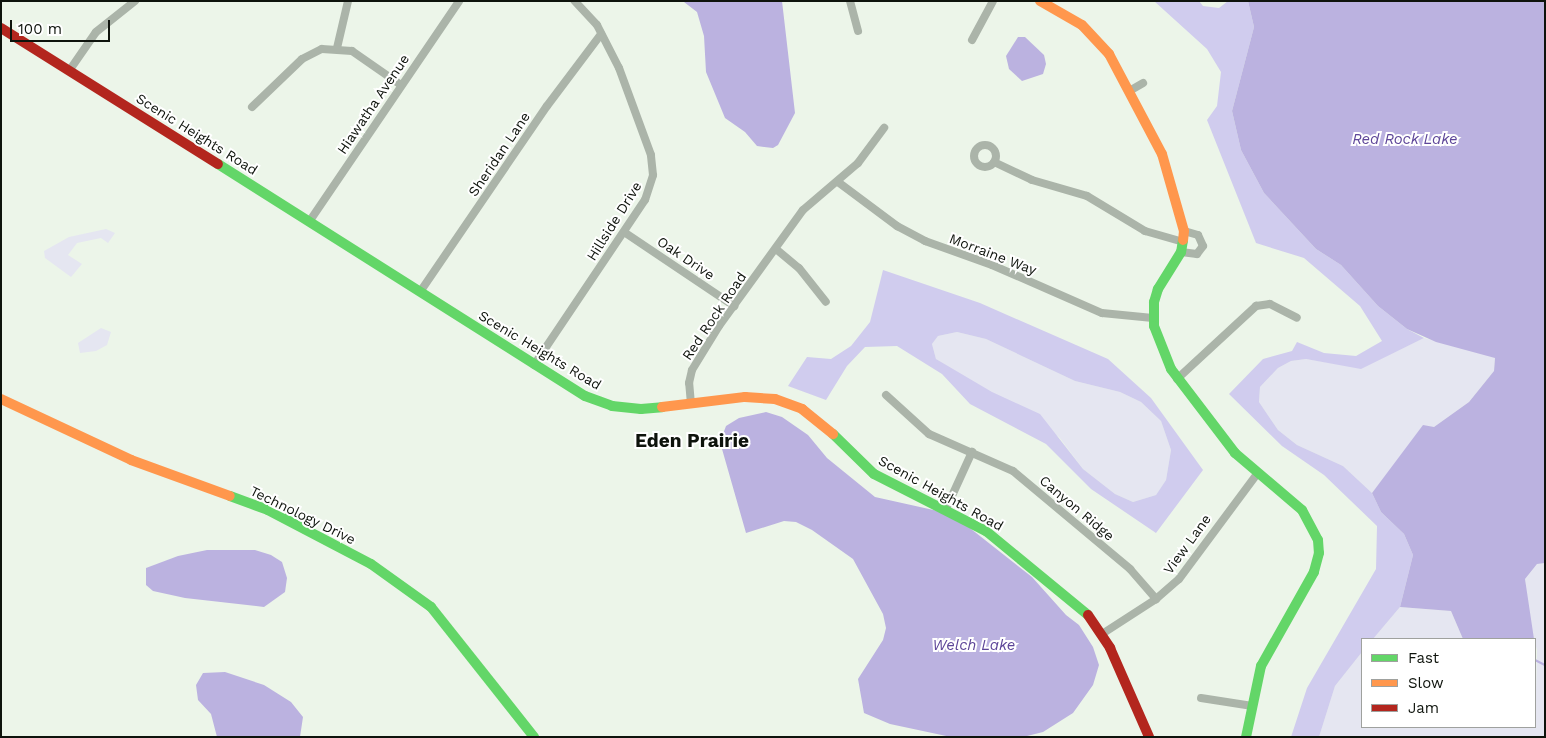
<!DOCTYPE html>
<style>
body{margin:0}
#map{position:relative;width:1546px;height:738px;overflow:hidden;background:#ecf5e9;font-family:"Work Sans",sans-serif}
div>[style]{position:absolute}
.green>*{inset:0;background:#e5e6f1}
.forest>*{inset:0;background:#d0ccee}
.water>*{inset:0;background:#bbb2e0}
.stream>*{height:2px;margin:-1px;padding:0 1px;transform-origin:1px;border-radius:1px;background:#bbb2e0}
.street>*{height:8px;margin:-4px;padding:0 4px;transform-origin:4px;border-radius:4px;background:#abb4a9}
.street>.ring{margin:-4px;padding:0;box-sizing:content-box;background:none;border:8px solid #abb4a9;border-radius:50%}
.fast>*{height:10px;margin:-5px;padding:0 5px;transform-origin:5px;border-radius:5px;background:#63d668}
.slow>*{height:10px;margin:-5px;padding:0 5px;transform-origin:5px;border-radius:5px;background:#ff974d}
.jam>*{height:10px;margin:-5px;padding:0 5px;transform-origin:5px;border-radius:5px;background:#b3261e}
span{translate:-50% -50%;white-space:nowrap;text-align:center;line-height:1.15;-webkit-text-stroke:4px #fff;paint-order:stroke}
.street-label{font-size:14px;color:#0e130c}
.water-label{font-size:15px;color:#5d4598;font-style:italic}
.district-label{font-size:19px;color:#0e130c;font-weight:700}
.frame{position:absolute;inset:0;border:2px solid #0e130c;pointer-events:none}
.legend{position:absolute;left:1361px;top:638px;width:175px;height:90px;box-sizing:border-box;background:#fff;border:1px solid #9fa19e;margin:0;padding:6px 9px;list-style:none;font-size:15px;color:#0e130c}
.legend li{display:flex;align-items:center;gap:10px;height:25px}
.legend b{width:25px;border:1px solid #9fa19e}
.scale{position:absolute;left:10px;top:20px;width:100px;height:22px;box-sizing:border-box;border:2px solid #0e130c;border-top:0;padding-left:6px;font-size:15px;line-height:18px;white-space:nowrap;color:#0e130c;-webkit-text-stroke:4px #fff;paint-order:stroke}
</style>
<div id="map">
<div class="green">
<i style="clip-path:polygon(106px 229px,115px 233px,108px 243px,101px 238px,77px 243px,68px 255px,82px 264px,71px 277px,45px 258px,44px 251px,69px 237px)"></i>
<i style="clip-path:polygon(101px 328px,111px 332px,107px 345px,96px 351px,80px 353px,78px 343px)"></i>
<i style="clip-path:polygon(957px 332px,986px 339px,1075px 381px,1120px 392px,1141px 402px,1161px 421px,1171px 450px,1166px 480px,1156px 495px,1133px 502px,1115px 494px,1083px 469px,1059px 437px,936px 359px,932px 344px,938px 336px)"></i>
<i style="clip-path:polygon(1424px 338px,1495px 357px,1494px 371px,1469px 402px,1434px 427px,1398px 461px,1372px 493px,1343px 466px,1297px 445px,1278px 430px,1259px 402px,1260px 387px,1278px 368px,1291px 361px,1306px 359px,1361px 368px)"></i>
<i style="clip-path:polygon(1545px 563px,1545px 737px,1319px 737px,1335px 686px,1362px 652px,1362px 727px,1535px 727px,1537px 650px,1530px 626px,1525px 579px,1537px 564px)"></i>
<i style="clip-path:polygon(1400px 607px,1451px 611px,1463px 639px,1373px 639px)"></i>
</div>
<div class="forest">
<i style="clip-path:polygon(1154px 1px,1199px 1px,1203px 6px,1219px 8px,1228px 1px,1248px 1px,1254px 27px,1232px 111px,1241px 150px,1264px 193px,1316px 249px,1341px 265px,1378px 306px,1407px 329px,1424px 338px,1361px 369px,1306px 359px,1291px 361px,1278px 368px,1260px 387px,1259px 402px,1278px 430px,1297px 445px,1343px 466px,1372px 493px,1381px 512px,1404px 534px,1413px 555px,1400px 607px,1373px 639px,1362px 639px,1362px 652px,1335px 686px,1319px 737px,1291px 737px,1307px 688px,1376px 569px,1377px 526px,1324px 475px,1282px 446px,1229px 394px,1263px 359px,1292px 351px,1297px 342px,1324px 353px,1356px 356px,1382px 341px,1360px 306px,1304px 258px,1256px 243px,1207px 120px,1217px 106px,1221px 72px,1207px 49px)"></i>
<i style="clip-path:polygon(evenodd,883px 270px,980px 303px,1108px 359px,1151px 398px,1203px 470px,1156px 533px,1091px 489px,1046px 444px,970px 404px,942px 374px,897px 346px,865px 347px,847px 366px,826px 400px,788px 386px,807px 357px,831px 359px,851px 346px,870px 322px,883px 270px,957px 332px,986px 339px,1075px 381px,1120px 392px,1141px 402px,1161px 421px,1171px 450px,1166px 480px,1156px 495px,1133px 502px,1115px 494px,1083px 469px,1040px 414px,992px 392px,936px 359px,932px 344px,938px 336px,957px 332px)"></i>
</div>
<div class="water">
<i style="clip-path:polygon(676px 1px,782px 1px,795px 113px,778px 145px,773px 148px,757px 146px,745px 132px,725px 118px,706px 72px,704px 36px,697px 12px,684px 2px)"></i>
<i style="clip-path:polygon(1248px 1px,1545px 1px,1545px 563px,1537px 564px,1525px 579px,1534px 639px,1463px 639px,1451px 611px,1400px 607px,1413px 555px,1404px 534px,1381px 512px,1372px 493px,1423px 425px,1434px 427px,1469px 402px,1494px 371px,1495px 358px,1436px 342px,1407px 329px,1378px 306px,1341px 265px,1316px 249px,1264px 193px,1241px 150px,1232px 111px,1254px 27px)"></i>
<i style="clip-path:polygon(1018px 37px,1025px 37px,1044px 55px,1046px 64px,1043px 74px,1022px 81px,1009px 69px,1006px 56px)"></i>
<i style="clip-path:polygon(766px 412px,782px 417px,808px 435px,827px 458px,875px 497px,938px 511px,966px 525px,1032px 577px,1066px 615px,1079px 625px,1093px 647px,1099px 665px,1093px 685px,1073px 713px,1043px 732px,1023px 737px,951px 737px,890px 724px,864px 713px,858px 679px,883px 640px,886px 628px,883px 614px,853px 559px,812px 530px,796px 522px,784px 521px,746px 533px,720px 442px,726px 426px,739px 418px)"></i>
<i style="clip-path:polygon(207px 550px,255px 550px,271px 555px,282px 562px,287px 578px,285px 592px,264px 607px,185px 598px,153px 591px,146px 585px,146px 568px,178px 556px)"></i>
<i style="clip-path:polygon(225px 672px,264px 685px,291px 702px,303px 717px,300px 737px,217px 737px,211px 714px,198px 700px,196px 685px,203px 673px)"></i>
</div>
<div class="stream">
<i style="left:1535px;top:660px;width:11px;rotate:27deg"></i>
</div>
<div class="street">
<i style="left:850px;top:1px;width:31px;rotate:75deg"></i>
<i style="left:972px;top:40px;width:44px;rotate:-61.7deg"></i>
<i style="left:337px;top:48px;width:48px;rotate:-76.8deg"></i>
<i style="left:69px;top:71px;width:47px;rotate:-55.3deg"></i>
<i style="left:96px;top:32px;width:50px;rotate:-38.5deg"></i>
<i style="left:1131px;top:90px;width:14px;rotate:-30deg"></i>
<i style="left:252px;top:107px;width:69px;rotate:-43.8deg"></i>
<i style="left:302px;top:59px;width:22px;rotate:-27deg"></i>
<i style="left:322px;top:49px;width:30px;rotate:4deg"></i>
<i style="left:352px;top:51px;width:60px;rotate:34.8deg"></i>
<i class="ring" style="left:974px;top:145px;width:14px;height:14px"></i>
<i style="left:994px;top:162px;width:42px;rotate:25.3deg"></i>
<i style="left:1032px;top:180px;width:57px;rotate:16.2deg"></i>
<i style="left:1087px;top:196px;width:68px;rotate:31.1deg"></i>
<i style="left:1145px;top:231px;width:40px;rotate:16deg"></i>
<i style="left:838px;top:182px;width:74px;rotate:36.7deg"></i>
<i style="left:897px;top:226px;width:32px;rotate:28deg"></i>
<i style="left:925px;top:241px;width:71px;rotate:19.7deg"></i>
<i style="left:992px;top:265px;width:120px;rotate:23.6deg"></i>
<i style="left:1102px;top:313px;width:51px;rotate:5.6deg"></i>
<i style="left:309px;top:222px;width:267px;rotate:-55.8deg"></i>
<i style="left:624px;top:232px;width:133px;rotate:33.9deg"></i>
<i style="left:776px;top:249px;width:30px;rotate:40deg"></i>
<i style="left:799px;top:268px;width:43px;rotate:51.5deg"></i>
<i style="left:1181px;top:252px;width:16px;rotate:7deg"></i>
<i style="left:1197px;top:254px;width:10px;rotate:-53deg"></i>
<i style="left:1203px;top:246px;width:12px;rotate:-114deg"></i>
<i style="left:1198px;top:235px;width:15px;rotate:-164deg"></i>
<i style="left:420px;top:292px;width:225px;rotate:-55.7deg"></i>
<i style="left:547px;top:106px;width:90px;rotate:-53.1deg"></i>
<i style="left:534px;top:365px;width:199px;rotate:-56.1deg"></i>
<i style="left:645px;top:200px;width:26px;rotate:-72deg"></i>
<i style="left:653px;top:175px;width:20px;rotate:-96deg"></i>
<i style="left:651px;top:155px;width:93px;rotate:-110.2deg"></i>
<i style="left:619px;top:68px;width:48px;rotate:-117.1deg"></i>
<i style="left:597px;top:25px;width:33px;rotate:-133deg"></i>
<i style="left:1177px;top:379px;width:108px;rotate:-42.7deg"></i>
<i style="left:1256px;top:306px;width:14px;rotate:-8deg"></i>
<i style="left:1270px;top:304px;width:30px;rotate:27deg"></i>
<i style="left:886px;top:395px;width:58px;rotate:42.2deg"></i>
<i style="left:929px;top:434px;width:92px;rotate:23.8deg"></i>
<i style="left:1013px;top:471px;width:153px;rotate:39.9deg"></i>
<i style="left:1130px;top:569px;width:40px;rotate:49deg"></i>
<i style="left:691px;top:404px;width:21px;rotate:-95deg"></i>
<i style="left:689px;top:383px;width:13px;rotate:-77deg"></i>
<i style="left:692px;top:370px;width:52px;rotate:-58.5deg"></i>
<i style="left:719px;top:326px;width:143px;rotate:-54.1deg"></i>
<i style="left:803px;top:210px;width:72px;rotate:-40.5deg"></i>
<i style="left:858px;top:163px;width:44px;rotate:-53.4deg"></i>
<i style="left:946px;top:509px;width:63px;rotate:-65.5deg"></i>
<i style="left:1102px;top:634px;width:64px;rotate:-32.9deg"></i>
<i style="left:1156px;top:599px;width:30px;rotate:-41deg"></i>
<i style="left:1179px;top:579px;width:131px;rotate:-53.4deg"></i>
<i style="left:1201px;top:698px;width:52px;rotate:8.9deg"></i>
</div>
<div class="fast">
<i style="left:218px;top:164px;width:434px;rotate:32.3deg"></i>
<i style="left:585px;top:396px;width:29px;rotate:20deg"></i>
<i style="left:612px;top:406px;width:29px;rotate:6deg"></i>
<i style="left:641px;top:409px;width:21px;rotate:-5deg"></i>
<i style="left:1183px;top:240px;width:12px;rotate:99deg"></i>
<i style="left:1181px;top:252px;width:44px;rotate:121.9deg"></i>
<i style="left:1158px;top:289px;width:14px;rotate:107deg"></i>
<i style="left:1154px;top:302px;width:24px;rotate:90deg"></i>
<i style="left:1154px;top:326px;width:46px;rotate:68.4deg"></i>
<i style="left:1171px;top:369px;width:106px;rotate:52.7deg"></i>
<i style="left:1235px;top:453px;width:88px;rotate:40.4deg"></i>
<i style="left:1302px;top:510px;width:34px;rotate:62deg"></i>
<i style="left:1318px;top:540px;width:13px;rotate:86deg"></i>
<i style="left:1319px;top:553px;width:20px;rotate:105deg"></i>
<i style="left:1314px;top:572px;width:108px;rotate:119.4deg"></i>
<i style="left:1261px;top:666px;width:73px;rotate:101.9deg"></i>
<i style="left:833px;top:434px;width:57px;rotate:44.3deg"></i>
<i style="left:874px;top:474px;width:126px;rotate:27deg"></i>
<i style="left:986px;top:531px;width:132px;rotate:39.5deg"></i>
<i style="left:230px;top:496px;width:40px;rotate:20.2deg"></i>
<i style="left:268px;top:510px;width:116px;rotate:27.7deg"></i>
<i style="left:371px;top:564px;width:74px;rotate:35.6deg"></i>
<i style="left:431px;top:607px;width:166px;rotate:51.6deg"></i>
</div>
<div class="slow">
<i style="left:1040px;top:1px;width:48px;rotate:29.7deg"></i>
<i style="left:1082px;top:25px;width:40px;rotate:47deg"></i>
<i style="left:1109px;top:54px;width:113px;rotate:62.1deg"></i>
<i style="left:1162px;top:154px;width:80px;rotate:74.1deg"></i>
<i style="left:1184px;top:231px;width:9px;rotate:96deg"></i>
<i style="left:1px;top:399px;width:144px;rotate:25.1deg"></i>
<i style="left:131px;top:460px;width:105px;rotate:20deg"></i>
<i style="left:662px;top:407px;width:84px;rotate:-6.9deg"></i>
<i style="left:745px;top:397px;width:30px;rotate:4deg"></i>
<i style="left:775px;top:399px;width:29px;rotate:20deg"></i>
<i style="left:802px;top:409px;width:40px;rotate:39deg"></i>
</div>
<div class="jam">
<i style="left:1px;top:28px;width:256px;rotate:32.1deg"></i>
<i style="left:1088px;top:615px;width:40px;rotate:56deg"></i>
<i style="left:1110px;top:648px;width:97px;rotate:66.3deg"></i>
</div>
<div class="street-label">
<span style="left:373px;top:104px;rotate:-56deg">Hiawatha Avenue</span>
<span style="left:197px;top:134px;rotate:32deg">Scenic Heights Road</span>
<span style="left:499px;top:154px;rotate:-56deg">Sheridan Lane</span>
<span style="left:614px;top:221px;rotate:-58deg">Hillside Drive</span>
<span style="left:993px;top:254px;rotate:21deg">Morraine Way</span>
<span style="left:686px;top:258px;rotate:34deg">Oak Drive</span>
<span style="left:714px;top:316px;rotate:-56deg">Red Rock Road</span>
<span style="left:540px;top:350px;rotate:31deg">Scenic Heights Road</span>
<span style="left:941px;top:493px;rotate:29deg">Scenic Heights Road</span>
<span style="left:1077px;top:508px;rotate:40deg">Canyon Ridge</span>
<span style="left:303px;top:515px;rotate:26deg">Technology Drive</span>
<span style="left:1187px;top:544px;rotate:-54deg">View Lane</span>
</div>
<div class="water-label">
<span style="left:1405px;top:140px">Red Rock Lake</span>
<span style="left:974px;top:646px">Welch Lake</span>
</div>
<div class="district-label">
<span style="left:692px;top:441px">Eden Prairie</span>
</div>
<div class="frame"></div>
<ul class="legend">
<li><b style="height:6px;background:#63d668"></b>Fast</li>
<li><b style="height:6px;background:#ff974d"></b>Slow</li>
<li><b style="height:6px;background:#b3261e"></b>Jam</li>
</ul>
<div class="scale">100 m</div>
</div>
